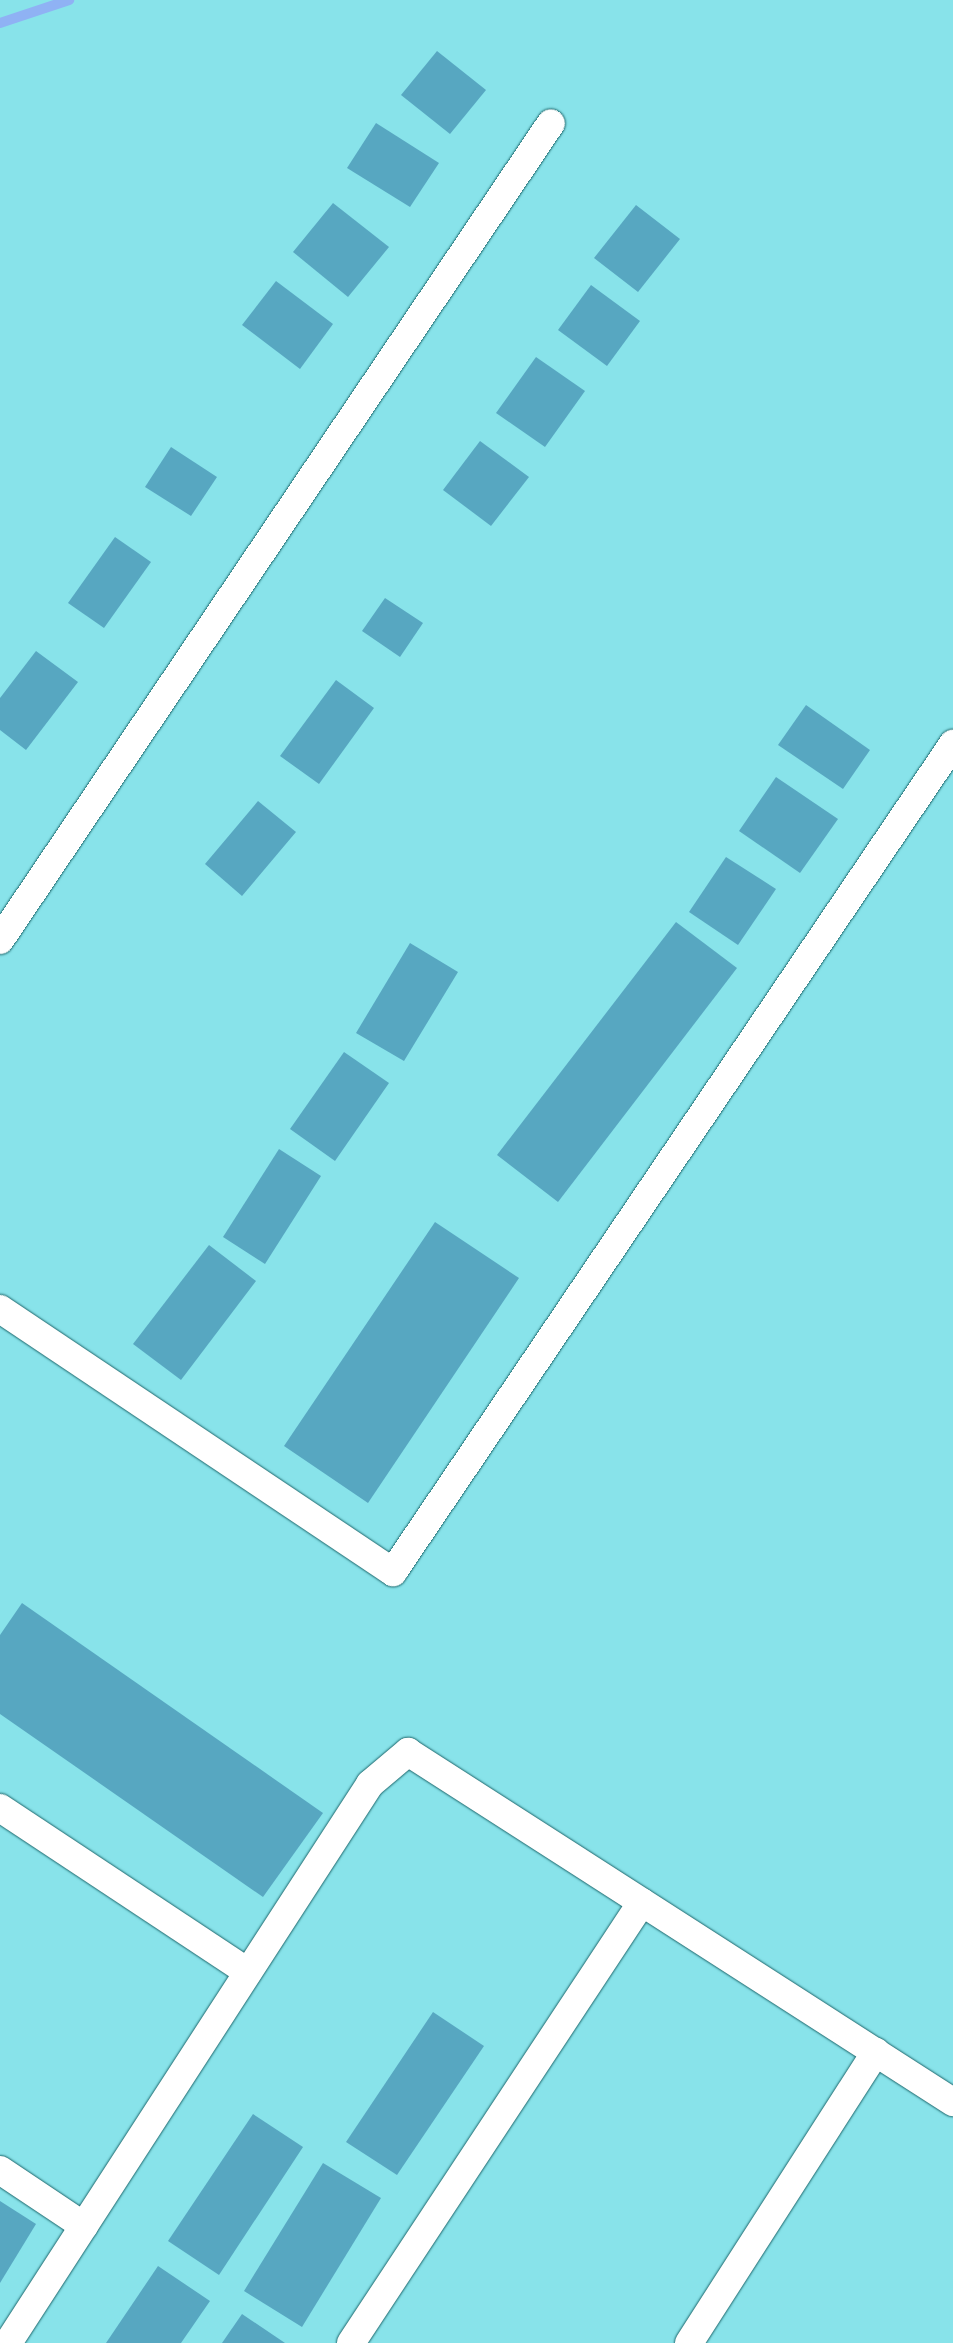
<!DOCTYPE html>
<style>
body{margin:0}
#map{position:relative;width:953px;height:2343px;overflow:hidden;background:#88e3ea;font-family:"Alegreya Sans",sans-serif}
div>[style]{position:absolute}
.stream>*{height:10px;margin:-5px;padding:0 5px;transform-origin:5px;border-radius:5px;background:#8fb2f4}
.building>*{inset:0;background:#57a7c1}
.roads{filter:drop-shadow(0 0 1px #1d666b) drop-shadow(0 0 1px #1d666b)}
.minor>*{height:28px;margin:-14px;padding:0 14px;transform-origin:14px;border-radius:14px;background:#fff}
span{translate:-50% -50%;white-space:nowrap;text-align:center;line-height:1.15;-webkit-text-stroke:4px #d1fbff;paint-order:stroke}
</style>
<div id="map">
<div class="stream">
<i style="left:0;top:23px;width:73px;rotate:-18.4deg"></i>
</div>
<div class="building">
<i style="clip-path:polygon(437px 51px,486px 90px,450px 134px,401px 95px)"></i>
<i style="clip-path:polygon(376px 123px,439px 163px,410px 207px,347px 168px)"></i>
<i style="clip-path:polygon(333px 203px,389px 247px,348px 297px,293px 252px)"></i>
<i style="clip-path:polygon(636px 205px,680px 239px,638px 292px,594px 258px)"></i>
<i style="clip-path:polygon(276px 281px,333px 324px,300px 369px,242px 325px)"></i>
<i style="clip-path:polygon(591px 285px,640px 321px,607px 366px,558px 330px)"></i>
<i style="clip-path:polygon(536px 357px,585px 391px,545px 447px,496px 413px)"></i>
<i style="clip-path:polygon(480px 441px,529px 477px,491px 526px,443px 490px)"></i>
<i style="clip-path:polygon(171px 447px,217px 477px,191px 516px,145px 487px)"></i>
<i style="clip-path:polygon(115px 537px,151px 562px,104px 628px,68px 603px)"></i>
<i style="clip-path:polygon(385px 598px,423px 623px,400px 657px,362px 631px)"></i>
<i style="clip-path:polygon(36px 651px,78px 682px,26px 750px,0 730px,0 698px)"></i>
<i style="clip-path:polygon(336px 680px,374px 708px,319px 784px,280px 756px)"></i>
<i style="clip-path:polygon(806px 705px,870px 750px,843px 789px,778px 745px)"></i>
<i style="clip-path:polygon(776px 777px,838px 819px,800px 873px,739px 831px)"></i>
<i style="clip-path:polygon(258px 801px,296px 832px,242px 896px,205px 864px)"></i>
<i style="clip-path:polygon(726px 857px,776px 889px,738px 945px,689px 912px)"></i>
<i style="clip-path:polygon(676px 922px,737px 968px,558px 1202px,497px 1155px)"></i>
<i style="clip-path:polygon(410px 943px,458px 972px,404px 1061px,356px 1033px)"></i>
<i style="clip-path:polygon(344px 1052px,389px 1083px,335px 1161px,290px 1129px)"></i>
<i style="clip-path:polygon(279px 1149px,321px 1176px,265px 1264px,223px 1237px)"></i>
<i style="clip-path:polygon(435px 1222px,519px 1278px,368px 1503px,284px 1446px)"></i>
<i style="clip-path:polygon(209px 1245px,256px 1281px,181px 1380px,133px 1344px)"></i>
<i style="clip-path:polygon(22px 1603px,323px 1813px,263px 1897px,0 1714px,0 1635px)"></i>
<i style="clip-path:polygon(433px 2012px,484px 2046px,397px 2175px,346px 2142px)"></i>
<i style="clip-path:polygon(253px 2114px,303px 2147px,219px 2275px,168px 2241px)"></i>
<i style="clip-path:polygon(323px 2163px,381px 2198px,302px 2327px,244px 2291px)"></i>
<i style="clip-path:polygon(0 2201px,36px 2224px,0 2283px)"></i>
<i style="clip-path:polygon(158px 2266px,210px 2301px,181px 2343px,106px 2343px)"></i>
<i style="clip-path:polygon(242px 2314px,285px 2343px,222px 2343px)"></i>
</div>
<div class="roads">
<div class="minor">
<i style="left:0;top:940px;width:985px;rotate:-56deg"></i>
<i style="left:0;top:1309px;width:473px;rotate:33.8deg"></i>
<i style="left:393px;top:1572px;width:1000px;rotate:-55.93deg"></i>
<i style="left:0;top:1808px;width:297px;rotate:33.5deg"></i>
<i style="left:0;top:2170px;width:101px;rotate:33.7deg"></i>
<i style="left:8px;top:2343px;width:666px;rotate:-57.07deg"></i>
<i style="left:370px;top:1784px;width:50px;rotate:-40.1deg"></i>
<i style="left:408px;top:1752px;width:648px;rotate:32.71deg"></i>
<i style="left:351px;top:2343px;width:528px;rotate:-56.58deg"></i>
<i style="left:689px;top:2343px;width:346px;rotate:-57.3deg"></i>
</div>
</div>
</div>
